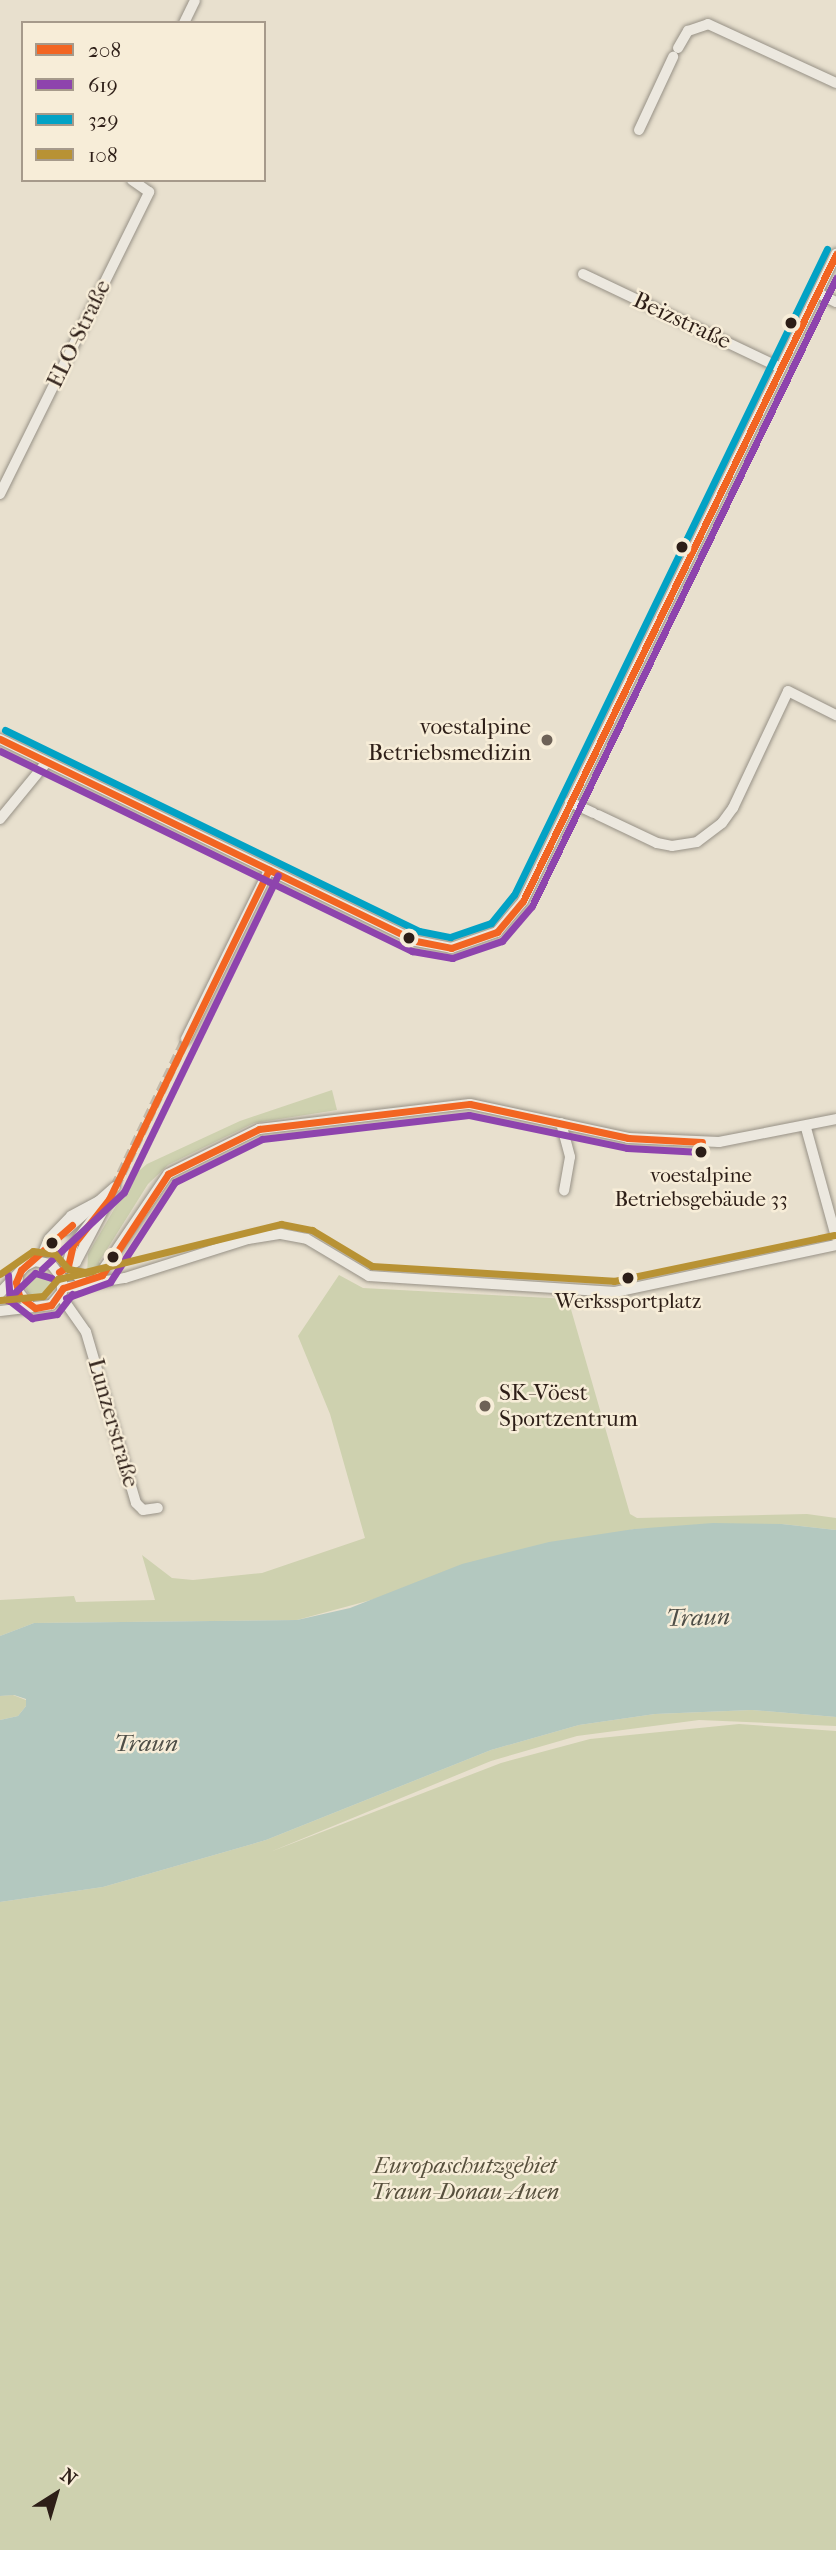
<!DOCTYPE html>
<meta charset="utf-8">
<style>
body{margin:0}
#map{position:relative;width:836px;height:2550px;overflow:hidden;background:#e8e0ce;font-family:"IM FELL French Canon",serif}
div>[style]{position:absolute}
.green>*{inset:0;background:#ced1af}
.round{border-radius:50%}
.water>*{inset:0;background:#b3c8bf}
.minor-tunnel>*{height:10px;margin-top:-5px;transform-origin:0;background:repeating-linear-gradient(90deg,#c3b9a9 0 10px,transparent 0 15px)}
.roads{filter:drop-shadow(0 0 2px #979186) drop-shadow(0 0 2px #979186)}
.minor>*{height:10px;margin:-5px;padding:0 5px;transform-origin:5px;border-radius:5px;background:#ece8df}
.bus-1>*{height:7px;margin:-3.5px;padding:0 3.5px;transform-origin:3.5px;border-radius:3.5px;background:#f26522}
.bus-2>*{height:7px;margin:-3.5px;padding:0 3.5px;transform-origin:3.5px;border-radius:3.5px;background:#8e44ad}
.bus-3>*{height:7px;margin:-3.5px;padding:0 3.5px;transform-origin:3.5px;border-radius:3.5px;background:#02a2c5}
.bus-4>*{height:7px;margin:-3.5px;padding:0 3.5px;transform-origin:3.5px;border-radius:3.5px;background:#b89234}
.dots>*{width:19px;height:19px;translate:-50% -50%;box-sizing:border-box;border:4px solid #f7edd8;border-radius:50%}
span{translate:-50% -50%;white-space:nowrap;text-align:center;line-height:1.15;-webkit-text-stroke:5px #f7edd8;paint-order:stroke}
.bus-label{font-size:21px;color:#2d1e17}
.street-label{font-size:23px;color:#2d1e17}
.poi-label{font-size:23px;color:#2d1e17}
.right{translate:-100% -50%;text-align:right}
.left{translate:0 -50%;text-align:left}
.park-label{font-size:23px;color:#57503d;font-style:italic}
.water-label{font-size:24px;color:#4e4e47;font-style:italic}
.legend{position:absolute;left:21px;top:21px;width:245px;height:161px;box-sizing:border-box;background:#f7edd8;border:2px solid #a69a8b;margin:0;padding:9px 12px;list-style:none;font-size:21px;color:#2d1e17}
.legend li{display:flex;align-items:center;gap:14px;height:35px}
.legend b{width:35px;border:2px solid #a69a8b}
.north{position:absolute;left:21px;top:2459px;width:70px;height:70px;-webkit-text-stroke:5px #f7edd8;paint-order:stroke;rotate:37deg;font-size:19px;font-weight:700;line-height:28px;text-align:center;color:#2d1e17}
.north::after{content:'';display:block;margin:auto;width:24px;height:32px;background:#2d1e17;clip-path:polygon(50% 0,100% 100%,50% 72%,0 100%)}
</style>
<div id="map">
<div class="green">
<i style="clip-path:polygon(332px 1090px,337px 1110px,254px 1123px,168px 1165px,148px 1184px,99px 1262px,102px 1266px,87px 1276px,88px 1254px,134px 1175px,147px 1164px,240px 1121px)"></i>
<i class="round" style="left:25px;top:1270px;width:28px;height:28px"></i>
<i style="clip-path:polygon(339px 1275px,363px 1288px,568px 1299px,630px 1514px,637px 1518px,807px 1514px,836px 1518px,836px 1530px,782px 1524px,634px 1529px,297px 1620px,34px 1623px,0 1636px,0 1600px,74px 1596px,76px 1602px,155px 1600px,142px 1555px,172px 1578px,193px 1580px,262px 1573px,365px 1538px,330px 1414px,298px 1336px)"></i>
<i style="clip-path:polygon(13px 1695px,26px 1700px,26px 1706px,18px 1716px,0 1720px,0 1696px)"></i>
<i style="clip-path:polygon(752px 1710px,836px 1717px,836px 1726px,699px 1720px,577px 1736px,491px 1761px,270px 1852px,501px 1763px,590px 1739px,739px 1724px,836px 1731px,836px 2550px,0 2550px,0 1902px,103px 1887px,266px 1840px,491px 1750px,579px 1725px,655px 1714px)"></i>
</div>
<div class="water">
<i style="clip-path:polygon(713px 1523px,782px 1524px,836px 1530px,836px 1717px,752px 1710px,655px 1714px,579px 1725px,491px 1750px,266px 1840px,103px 1887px,0 1902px,0 1720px,18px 1716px,26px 1706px,26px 1699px,14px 1695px,0 1696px,0 1636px,34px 1623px,297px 1620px,350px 1608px,462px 1564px,549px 1542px,634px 1529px)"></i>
</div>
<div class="minor-tunnel">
<i style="left:115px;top:1187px;width:164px;rotate:-64.4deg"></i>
</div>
<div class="roads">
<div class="minor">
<i style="left:184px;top:23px;width:25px;rotate:-64deg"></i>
<i style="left:678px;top:48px;width:20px;rotate:-60deg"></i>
<i style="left:688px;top:31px;width:21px;rotate:-19deg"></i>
<i style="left:708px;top:24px;width:141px;rotate:24.7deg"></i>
<i style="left:639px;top:130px;width:81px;rotate:-65deg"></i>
<i style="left:583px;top:274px;width:219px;rotate:25.4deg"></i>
<i style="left:818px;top:293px;width:20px;rotate:27deg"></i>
<i style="left:0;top:494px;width:337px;rotate:-63.7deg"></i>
<i style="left:149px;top:192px;width:21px;rotate:-145deg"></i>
<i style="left:0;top:739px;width:462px;rotate:25.9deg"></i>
<i style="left:416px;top:941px;width:36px;rotate:11deg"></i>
<i style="left:451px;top:948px;width:49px;rotate:-19.2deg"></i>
<i style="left:497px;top:932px;width:40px;rotate:-50deg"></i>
<i style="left:523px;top:901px;width:719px;rotate:-64.18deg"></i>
<i style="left:570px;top:802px;width:26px;rotate:25deg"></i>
<i style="left:598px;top:815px;width:65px;rotate:25.4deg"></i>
<i style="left:657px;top:843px;width:15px;rotate:11deg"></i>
<i style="left:672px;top:846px;width:25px;rotate:-9deg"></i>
<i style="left:697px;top:842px;width:31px;rotate:-37deg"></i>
<i style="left:722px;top:823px;width:19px;rotate:-54deg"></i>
<i style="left:733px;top:808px;width:129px;rotate:-64.8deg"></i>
<i style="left:788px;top:691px;width:54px;rotate:26.6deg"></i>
<i style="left:0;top:819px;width:72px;rotate:-50.6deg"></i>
<i style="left:186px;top:1039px;width:188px;rotate:-63.8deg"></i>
<i style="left:561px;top:1123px;width:35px;rotate:75deg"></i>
<i style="left:570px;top:1157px;width:34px;rotate:100deg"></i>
<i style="left:806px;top:1128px;width:113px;rotate:74.6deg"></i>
<i style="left:66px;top:1230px;width:65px;rotate:-41.3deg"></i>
<i style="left:77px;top:1240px;width:35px;rotate:-53deg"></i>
<i style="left:44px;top:1251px;width:13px;rotate:-67deg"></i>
<i style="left:49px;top:1239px;width:32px;rotate:-46deg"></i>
<i style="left:71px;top:1216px;width:34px;rotate:-28deg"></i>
<i style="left:66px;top:1268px;width:24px;rotate:-73deg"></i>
<i style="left:18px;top:1275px;width:15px;rotate:94deg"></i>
<i style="left:17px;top:1290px;width:21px;rotate:51deg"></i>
<i style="left:96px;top:1280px;width:128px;rotate:-55.8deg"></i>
<i style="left:168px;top:1174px;width:102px;rotate:-26.3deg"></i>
<i style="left:259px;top:1129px;width:212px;rotate:-6.8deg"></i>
<i style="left:470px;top:1104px;width:162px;rotate:12.1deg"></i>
<i style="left:628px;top:1138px;width:91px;rotate:2.5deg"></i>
<i style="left:719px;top:1142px;width:119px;rotate:-11.1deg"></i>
<i style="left:84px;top:1283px;width:23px;rotate:-133deg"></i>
<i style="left:68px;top:1266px;width:9px;rotate:-27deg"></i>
<i style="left:76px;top:1262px;width:71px;rotate:-62.4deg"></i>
<i style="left:63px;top:1288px;width:63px;rotate:-9.2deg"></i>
<i style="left:125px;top:1278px;width:129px;rotate:-17.6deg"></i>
<i style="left:248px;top:1239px;width:33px;rotate:-9deg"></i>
<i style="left:281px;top:1234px;width:26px;rotate:11deg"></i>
<i style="left:307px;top:1239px;width:72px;rotate:30.8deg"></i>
<i style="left:369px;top:1276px;width:247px;rotate:3.7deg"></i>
<i style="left:615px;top:1292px;width:226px;rotate:-12deg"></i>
<i style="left:0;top:1293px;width:37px;rotate:-47deg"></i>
<i style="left:25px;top:1266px;width:11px;rotate:-27deg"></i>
<i style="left:35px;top:1261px;width:16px;rotate:11deg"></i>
<i style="left:51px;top:1264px;width:18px;rotate:52deg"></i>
<i style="left:62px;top:1278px;width:14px;rotate:90deg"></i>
<i style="left:62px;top:1292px;width:17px;rotate:130deg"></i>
<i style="left:51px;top:1305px;width:51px;rotate:173.3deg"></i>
<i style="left:60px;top:1295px;width:45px;rotate:54.9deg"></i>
<i style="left:86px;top:1332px;width:178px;rotate:73.7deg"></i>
<i style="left:136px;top:1503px;width:10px;rotate:45deg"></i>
<i style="left:143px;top:1510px;width:15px;rotate:-8deg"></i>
</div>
</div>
<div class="bus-1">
<i style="left:0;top:739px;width:462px;rotate:25.9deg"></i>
<i style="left:416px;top:941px;width:36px;rotate:11deg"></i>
<i style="left:451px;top:948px;width:49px;rotate:-19.2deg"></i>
<i style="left:497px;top:932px;width:40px;rotate:-50deg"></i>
<i style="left:523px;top:901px;width:719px;rotate:-64.18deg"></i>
<i style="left:59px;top:1272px;width:11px;rotate:-34deg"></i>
<i style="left:68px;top:1266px;width:22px;rotate:-77deg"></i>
<i style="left:73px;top:1245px;width:58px;rotate:-52deg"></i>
<i style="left:109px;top:1199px;width:366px;rotate:-64.1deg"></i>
<i style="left:63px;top:1288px;width:41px;rotate:-18.4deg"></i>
<i style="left:102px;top:1275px;width:121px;rotate:-56.8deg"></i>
<i style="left:168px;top:1174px;width:102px;rotate:-26.3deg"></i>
<i style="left:259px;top:1129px;width:212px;rotate:-6.8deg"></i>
<i style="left:470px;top:1104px;width:162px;rotate:12.1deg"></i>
<i style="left:628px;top:1138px;width:74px;rotate:3.1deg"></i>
<i style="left:63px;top:1288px;width:21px;rotate:125deg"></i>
<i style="left:51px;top:1305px;width:16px;rotate:169deg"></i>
<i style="left:35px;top:1308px;width:20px;rotate:-143deg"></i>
<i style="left:19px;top:1296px;width:14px;rotate:-102deg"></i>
<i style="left:16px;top:1282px;width:13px;rotate:-67deg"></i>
<i style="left:21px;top:1270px;width:68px;rotate:-41.4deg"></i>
</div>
<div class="bus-2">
<i style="left:0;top:751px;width:458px;rotate:25.9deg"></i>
<i style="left:412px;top:951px;width:41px;rotate:9.9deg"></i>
<i style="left:452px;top:958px;width:53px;rotate:-18.8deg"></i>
<i style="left:502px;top:941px;width:46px;rotate:-49.4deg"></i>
<i style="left:532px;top:906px;width:698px;rotate:-64.17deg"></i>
<i style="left:42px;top:1269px;width:112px;rotate:-43.2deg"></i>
<i style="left:124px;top:1192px;width:352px;rotate:-64.1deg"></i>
<i style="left:8px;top:1275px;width:26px;rotate:86deg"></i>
<i style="left:10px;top:1301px;width:28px;rotate:38deg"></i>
<i style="left:32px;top:1318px;width:25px;rotate:-9deg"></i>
<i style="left:57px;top:1314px;width:25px;rotate:-53deg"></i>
<i style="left:66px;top:1298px;width:47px;rotate:-20deg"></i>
<i style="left:110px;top:1282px;width:119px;rotate:-57deg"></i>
<i style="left:175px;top:1182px;width:97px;rotate:-26.3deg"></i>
<i style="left:262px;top:1139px;width:208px;rotate:-6.6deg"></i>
<i style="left:469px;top:1115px;width:161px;rotate:11.8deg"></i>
<i style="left:627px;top:1148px;width:74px;rotate:3.1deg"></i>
<i style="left:7px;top:1300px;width:39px;rotate:-44deg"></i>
<i style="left:35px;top:1273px;width:17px;rotate:17deg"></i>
</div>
<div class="bus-3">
<i style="left:5px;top:730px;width:460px;rotate:25.9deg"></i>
<i style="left:419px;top:931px;width:32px;rotate:11deg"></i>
<i style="left:450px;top:937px;width:43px;rotate:-18.9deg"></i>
<i style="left:491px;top:923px;width:36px;rotate:-51deg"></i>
<i style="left:514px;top:895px;width:718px;rotate:-64.15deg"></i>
</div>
<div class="bus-4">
<i style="left:0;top:1274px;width:40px;rotate:-34.9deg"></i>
<i style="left:33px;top:1251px;width:22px;rotate:8deg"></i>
<i style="left:55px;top:1254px;width:20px;rotate:49deg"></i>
<i style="left:68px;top:1269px;width:17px;rotate:10deg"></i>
<i style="left:85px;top:1272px;width:202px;rotate:-13.8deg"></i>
<i style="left:281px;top:1224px;width:32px;rotate:11deg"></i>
<i style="left:312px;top:1230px;width:70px;rotate:31deg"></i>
<i style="left:372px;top:1266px;width:242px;rotate:3.5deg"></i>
<i style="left:614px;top:1281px;width:225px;rotate:-11.8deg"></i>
<i style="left:0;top:1300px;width:43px;rotate:-5.3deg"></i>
<i style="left:43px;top:1296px;width:23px;rotate:-49deg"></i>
<i style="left:58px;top:1279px;width:36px;rotate:-13deg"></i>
</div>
<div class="dots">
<i style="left:791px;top:323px;background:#2d1e17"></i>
<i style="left:682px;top:547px;background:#2d1e17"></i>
<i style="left:547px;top:740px;background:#6e6257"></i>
<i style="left:409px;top:938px;background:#2d1e17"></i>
<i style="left:701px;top:1152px;background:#2d1e17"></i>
<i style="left:52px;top:1243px;background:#2d1e17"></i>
<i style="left:113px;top:1257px;background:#2d1e17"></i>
<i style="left:628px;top:1278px;background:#2d1e17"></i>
<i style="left:485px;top:1406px;background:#6e6257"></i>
</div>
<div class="bus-label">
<span style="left:701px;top:1187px">voestalpine<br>Betriebsgebäude 33</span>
<span style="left:628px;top:1301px">Werkssportplatz</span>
</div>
<div class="street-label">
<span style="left:682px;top:321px;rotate:25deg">Beizstraße</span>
<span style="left:79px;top:334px;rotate:-64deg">ELO-Straße</span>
<span style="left:113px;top:1423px;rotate:74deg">Lunzerstraße</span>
</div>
<div class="poi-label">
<span class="right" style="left:531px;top:740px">voestalpine<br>Betriebsmedizin</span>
<span class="left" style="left:499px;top:1406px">SK-Vöest<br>Sportzentrum</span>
</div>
<div class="park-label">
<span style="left:465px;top:2179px">Europaschutzgebiet<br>Traun-Donau-Auen</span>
</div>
<div class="water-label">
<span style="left:698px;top:1618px;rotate:-2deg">Traun</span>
<span style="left:146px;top:1744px">Traun</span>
</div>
<ul class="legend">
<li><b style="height:9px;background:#f26522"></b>208</li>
<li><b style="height:9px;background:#8e44ad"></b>619</li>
<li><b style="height:9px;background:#02a2c5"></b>329</li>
<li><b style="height:9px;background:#b89234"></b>108</li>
</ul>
<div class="north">N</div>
</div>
